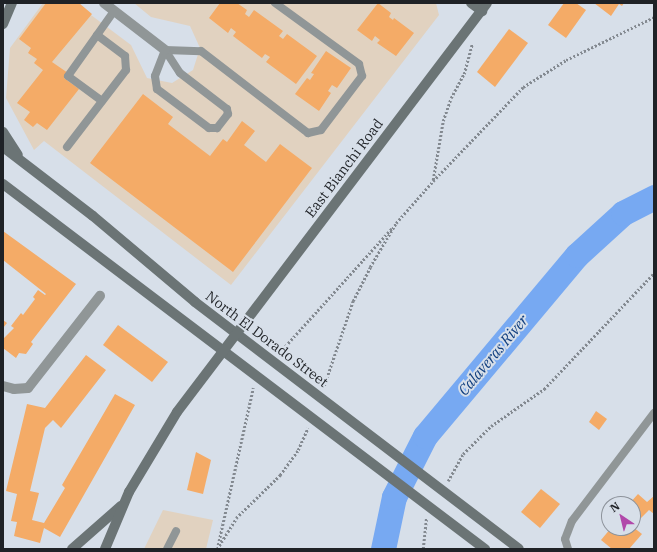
<!DOCTYPE html>
<style>
body{margin:0}
#map{position:relative;width:657px;height:552px;overflow:hidden;background:#d7dfe9;font-family:"IBM Plex Serif",serif}
div>[style]{position:absolute}
.commercial>*{inset:0;background:#e1d2c0}
.river>*{height:25px;margin:-12.5px;padding:0 12.5px;transform-origin:12.5px;border-radius:12.5px;background:#77a9f2}
.building>*{inset:0;background:#f4ab67}
.path>*{height:2.5px;margin-top:-1.25px;transform-origin:0;background:repeating-linear-gradient(90deg,#838990 0 2px,transparent 0 4px)}
.lane>*{height:8px;margin:-4px;padding:0 4px;transform-origin:4px;border-radius:4px;background:#909697}
.street>*{height:10px;margin:-5px;padding:0 5px;transform-origin:5px;border-radius:5px;background:#909697}
.secondary>*{height:10px;margin:-5px;padding:0 5px;transform-origin:5px;border-radius:5px;background:#6b7475}
span{translate:-50% -50%;white-space:nowrap;text-align:center;line-height:1.15;-webkit-text-stroke:4px #d7dfe9;paint-order:stroke}
.street-label{font-size:14px;color:#1f2226}
.water-label{font-size:15px;color:#103e7f;font-style:italic}
.frame{position:absolute;inset:0;border:4px solid #1f2226;pointer-events:none}
.north{position:absolute;left:601px;top:496px;width:40px;height:40px;box-sizing:border-box;background:#d7dfe9;border:1px solid #8d939b;border-radius:50%;rotate:325deg;font-size:11px;font-weight:700;line-height:16px;text-align:center;color:#1f2226}
.north::after{content:'';display:block;margin:auto;width:14px;height:18px;background:#b148aa;clip-path:polygon(50% 0,100% 100%,50% 72%,0 100%)}
</style>
<div id="map">
<div class="commercial">
<i style="clip-path:polygon(43px 3px,75px 3px,131px 45px,147px 78px,172px 83px,193px 70px,200px 48px,190px 26px,151px 17px,134px 3px,436px 3px,439px 15px,231px 285px,44px 141px,34px 150px,6px 98px,10px 48px)"></i>
<i style="clip-path:polygon(163px 510px,213px 520px,206px 549px,144px 549px)"></i>
</div>
<div class="river">
<i style="left:383px;top:549px;width:53px;rotate:-78.1deg"></i>
<i style="left:394px;top:497px;width:68px;rotate:-63.1deg"></i>
<i style="left:425px;top:436px;width:236px;rotate:-50deg"></i>
<i style="left:577px;top:255px;width:62px;rotate:-42.4deg"></i>
<i style="left:623px;top:213px;width:35px;rotate:-27deg"></i>
</div>
<div class="building">
<i style="clip-path:polygon(46px 3px,79px 3px,92px 14px,52px 62px,68px 73px,64px 78px,79px 89px,47px 130px,37px 123px,33px 127px,24px 120px,30px 112px,17px 103px,43px 70px,34px 63px,37px 59px,28px 53px,31px 48px,19px 39px)"></i>
<i style="clip-path:polygon(220px 3px,237px 3px,247px 10px,245px 14px,249px 17px,254px 10px,283px 31px,279px 36px,283px 39px,287px 34px,317px 56px,296px 84px,266px 62px,270px 57px,265px 54px,262px 58px,233px 36px,236px 32px,231px 28px,228px 33px,209px 18px)"></i>
<i style="clip-path:polygon(378px 3px,391px 13px,389px 17px,393px 20px,394px 18px,414px 33px,396px 56px,377px 43px,380px 40px,375px 36px,372px 41px,357px 30px)"></i>
<i style="clip-path:polygon(564px 3px,576px 3px,586px 10px,566px 38px,548px 25px)"></i>
<i style="clip-path:polygon(594px 3px,624px 3px,622px 6px,619px 4px,611px 16px)"></i>
<i style="clip-path:polygon(509px 29px,528px 43px,495px 87px,477px 72px)"></i>
<i style="clip-path:polygon(326px 51px,351px 68px,337px 88px,332px 85px,328px 91px,331px 93px,319px 111px,295px 94px,307px 78px,310px 80px,314px 74px,311px 73px)"></i>
<i style="clip-path:polygon(143px 94px,173px 117px,168px 124px,210px 156px,223px 139px,227px 142px,242px 121px,255px 131px,244px 145px,266px 162px,280px 144px,312px 168px,233px 272px,90px 163px)"></i>
<i style="clip-path:polygon(3px 231px,76px 284px,31px 342px,33px 344px,26px 354px,19px 353px,16px 358px,3px 348px,3px 339px,14px 328px,11px 326px,21px 313px,23px 315px,35px 299px,33px 297px,38px 290px,45px 295px,46px 294px,3px 260px)"></i>
<i style="clip-path:polygon(3px 320px,7px 323px,3px 328px)"></i>
<i style="clip-path:polygon(118px 325px,168px 362px,152px 382px,103px 345px)"></i>
<i style="clip-path:polygon(86px 355px,106px 370px,61px 428px,53px 420px,45px 428px,30px 491px,39px 493px,32px 520px,44px 523px,65px 488px,62px 485px,115px 394px,135px 405px,60px 537px,44px 528px,40px 543px,14px 536px,17px 522px,11px 521px,17px 494px,6px 491px,27px 404px,45px 408px)"></i>
<i style="clip-path:polygon(596px 411px,607px 419px,599px 430px,589px 422px)"></i>
<i style="clip-path:polygon(196px 452px,211px 460px,203px 494px,187px 490px)"></i>
<i style="clip-path:polygon(541px 489px,560px 504px,540px 528px,521px 512px)"></i>
<i style="clip-path:polygon(638px 494px,647px 502px,654px 496px,654px 514px,649px 510px,635px 524px,633px 522px,633px 504px,629px 504px)"></i>
<i style="clip-path:polygon(633px 527px,642px 534px,629px 549px,612px 549px,601px 540px,611px 528px)"></i>
</div>
<div class="path">
<i style="left:433px;top:180px;width:60px;rotate:-80.4deg"></i>
<i style="left:443px;top:121px;width:24px;rotate:-71deg"></i>
<i style="left:451px;top:98px;width:27px;rotate:-62deg"></i>
<i style="left:464px;top:74px;width:31px;rotate:-75deg"></i>
<i style="left:280px;top:352px;width:167px;rotate:-47.9deg"></i>
<i style="left:324px;top:386px;width:90px;rotate:-71.2deg"></i>
<i style="left:353px;top:301px;width:38px;rotate:-63deg"></i>
<i style="left:370px;top:267px;width:51px;rotate:-59.4deg"></i>
<i style="left:396px;top:223px;width:56px;rotate:-48.6deg"></i>
<i style="left:433px;top:181px;width:130px;rotate:-46.2deg"></i>
<i style="left:523px;top:87px;width:51px;rotate:-32.1deg"></i>
<i style="left:566px;top:60px;width:98px;rotate:-26deg"></i>
<i style="left:448px;top:481px;width:31px;rotate:-61deg"></i>
<i style="left:463px;top:454px;width:40px;rotate:-45deg"></i>
<i style="left:491px;top:426px;width:65px;rotate:-34.9deg"></i>
<i style="left:544px;top:389px;width:160px;rotate:-46.5deg"></i>
<i style="left:218px;top:545px;width:161px;rotate:-77.4deg"></i>
<i style="left:217px;top:549px;width:36px;rotate:-58deg"></i>
<i style="left:236px;top:518px;width:62px;rotate:-44.3deg"></i>
<i style="left:280px;top:475px;width:31px;rotate:-54deg"></i>
<i style="left:298px;top:450px;width:24px;rotate:-66deg"></i>
<i style="left:423px;top:549px;width:31px;rotate:-84deg"></i>
</div>
<div class="lane">
<i style="left:165px;top:50px;width:36px;rotate:2deg"></i>
<i style="left:201px;top:51px;width:135px;rotate:37.5deg"></i>
<i style="left:308px;top:133px;width:13px;rotate:-13deg"></i>
<i style="left:321px;top:130px;width:68px;rotate:-52.8deg"></i>
<i style="left:362px;top:76px;width:12px;rotate:-104deg"></i>
<i style="left:359px;top:64px;width:104px;rotate:-144deg"></i>
<i style="left:165px;top:50px;width:27px;rotate:57deg"></i>
<i style="left:180px;top:73px;width:59px;rotate:37.5deg"></i>
<i style="left:227px;top:109px;width:5px;rotate:79deg"></i>
<i style="left:228px;top:114px;width:18px;rotate:128deg"></i>
<i style="left:217px;top:128px;width:8px;rotate:180deg"></i>
<i style="left:209px;top:128px;width:65px;rotate:-143.1deg"></i>
<i style="left:157px;top:89px;width:13px;rotate:-99deg"></i>
<i style="left:155px;top:76px;width:28px;rotate:-69deg"></i>
<i style="left:102px;top:101px;width:42px;rotate:-143.7deg"></i>
<i style="left:68px;top:76px;width:80px;rotate:-54.7deg"></i>
<i style="left:67px;top:147px;width:97px;rotate:-52.5deg"></i>
<i style="left:126px;top:70px;width:14px;rotate:-94deg"></i>
<i style="left:125px;top:56px;width:35px;rotate:-143deg"></i>
<i style="left:167px;top:549px;width:20px;rotate:-63deg"></i>
<i style="left:568px;top:549px;width:10px;rotate:-107deg"></i>
<i style="left:565px;top:539px;width:19px;rotate:-69deg"></i>
<i style="left:572px;top:521px;width:136px;rotate:-52.8deg"></i>
</div>
<div class="street">
<i style="left:104px;top:3px;width:77px;rotate:37.6deg"></i>
<i style="left:3px;top:386px;width:11px;rotate:15deg"></i>
<i style="left:14px;top:389px;width:14px;rotate:-4deg"></i>
<i style="left:28px;top:388px;width:117px;rotate:-52deg"></i>
</div>
<div class="secondary">
<i style="left:471px;top:3px;width:14px;rotate:36deg"></i>
<i style="left:3px;top:24px;width:23px;rotate:-67deg"></i>
<i style="left:3px;top:132px;width:27px;rotate:57deg"></i>
<i style="left:3px;top:147px;width:113px;rotate:37.5deg"></i>
<i style="left:93px;top:216px;width:133px;rotate:40.1deg"></i>
<i style="left:195px;top:302px;width:407px;rotate:37.3deg"></i>
<i style="left:3px;top:184px;width:605px;rotate:37.14deg"></i>
<i style="left:72px;top:549px;width:65px;rotate:-41.3deg"></i>
<i style="left:105px;top:549px;width:62px;rotate:-67.2deg"></i>
<i style="left:129px;top:492px;width:93px;rotate:-59deg"></i>
<i style="left:177px;top:412px;width:513px;rotate:-52.84deg"></i>
</div>
<div class="street-label">
<span style="left:344px;top:168px;rotate:-53deg">East Bianchi Road</span>
<span style="left:267px;top:339px;rotate:37deg">North El Dorado Street</span>
</div>
<div class="water-label">
<span style="left:493px;top:355px;rotate:-50deg">Calaveras River</span>
</div>
<div class="frame"></div>
<div class="north">N</div>
</div>
